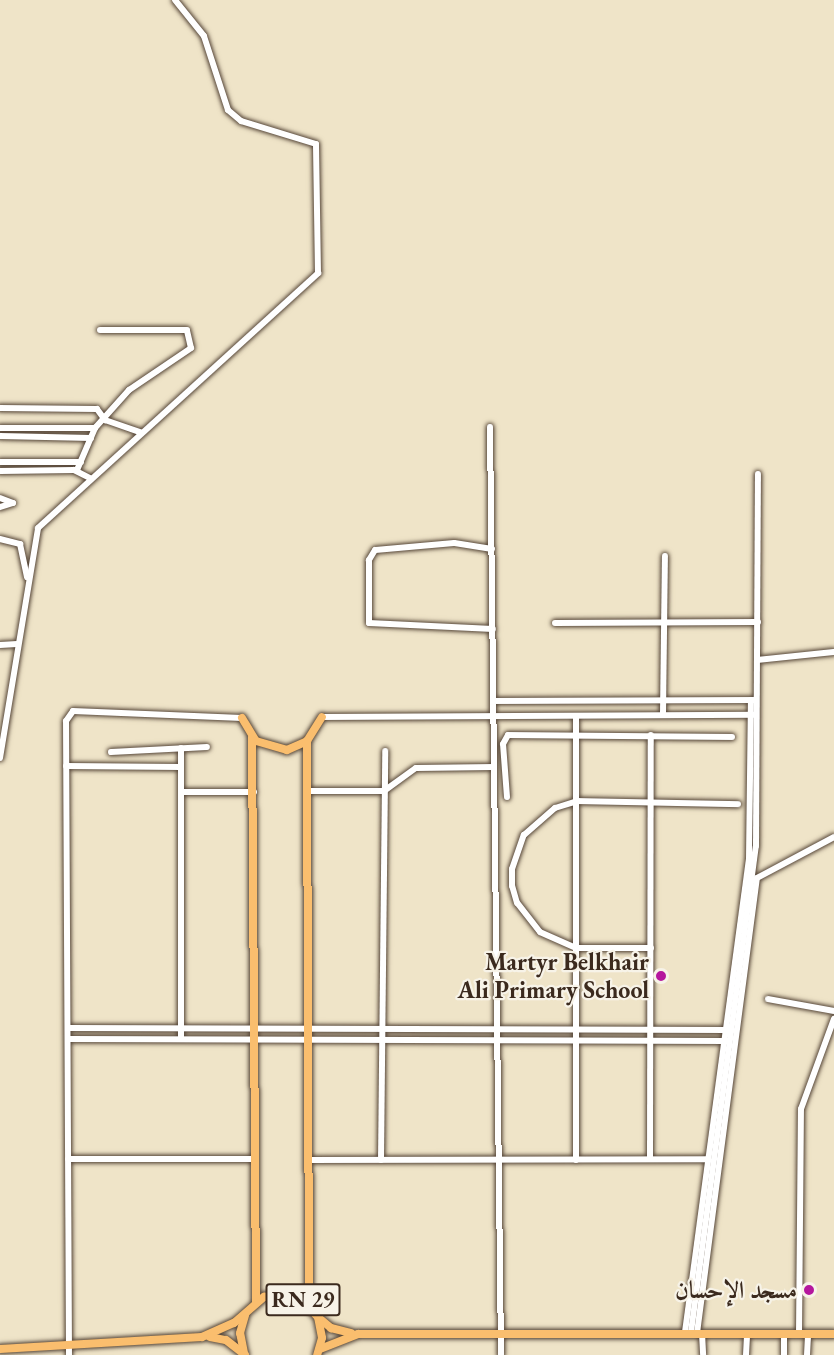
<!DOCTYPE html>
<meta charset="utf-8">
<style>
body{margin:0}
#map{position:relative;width:834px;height:1355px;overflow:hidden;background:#efe4c8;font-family:"EB Garamond",Amiri,serif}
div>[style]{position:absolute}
.roads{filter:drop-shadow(0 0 2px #564638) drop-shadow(0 0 2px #564638)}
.minor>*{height:6px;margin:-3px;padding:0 3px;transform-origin:3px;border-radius:3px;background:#fff}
.major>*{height:8px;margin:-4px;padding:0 4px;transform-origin:4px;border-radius:4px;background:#fabe6e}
.dots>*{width:16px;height:16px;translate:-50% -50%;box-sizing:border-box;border:3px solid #f7f3e8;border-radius:50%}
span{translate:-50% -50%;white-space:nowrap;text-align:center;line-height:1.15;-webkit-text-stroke:4.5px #f7f3e8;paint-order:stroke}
.shield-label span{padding:2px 4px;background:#f7f3e8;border:2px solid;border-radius:4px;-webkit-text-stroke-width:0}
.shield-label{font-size:22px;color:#3b2a1e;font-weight:700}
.poi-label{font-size:24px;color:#3b2a1e;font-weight:700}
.right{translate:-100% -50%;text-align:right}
</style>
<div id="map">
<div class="roads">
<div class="minor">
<i style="left:0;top:408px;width:97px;rotate:0.6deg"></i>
<i style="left:97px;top:409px;width:14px;rotate:54deg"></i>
<i style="left:105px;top:420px;width:37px;rotate:19deg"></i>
<i style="left:490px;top:427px;width:928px;rotate:89.32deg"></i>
<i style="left:0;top:428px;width:95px"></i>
<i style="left:0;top:436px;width:91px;rotate:1.3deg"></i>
<i style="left:0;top:462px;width:81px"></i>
<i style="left:77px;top:470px;width:46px;rotate:-66.8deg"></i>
<i style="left:95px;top:428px;width:51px;rotate:-48.2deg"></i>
<i style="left:129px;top:390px;width:75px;rotate:-34.1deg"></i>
<i style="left:191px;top:348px;width:18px;rotate:-103deg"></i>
<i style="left:187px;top:330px;width:87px;rotate:180deg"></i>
<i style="left:0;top:471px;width:74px;rotate:-0.8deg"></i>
<i style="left:74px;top:470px;width:18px;rotate:27deg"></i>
<i style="left:0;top:498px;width:14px;rotate:21deg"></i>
<i style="left:13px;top:503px;width:14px;rotate:163deg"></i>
<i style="left:0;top:539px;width:21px;rotate:14deg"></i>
<i style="left:20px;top:544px;width:34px;rotate:78deg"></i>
<i style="left:492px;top:549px;width:38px;rotate:-171deg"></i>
<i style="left:454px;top:543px;width:79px;rotate:174.9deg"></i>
<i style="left:375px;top:550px;width:12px;rotate:121deg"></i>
<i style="left:369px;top:560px;width:63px;rotate:90deg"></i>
<i style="left:369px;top:623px;width:124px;rotate:2.8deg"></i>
<i style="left:555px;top:623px;width:203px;rotate:-0.3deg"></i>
<i style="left:0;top:645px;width:17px;rotate:-3deg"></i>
<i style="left:757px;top:660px;width:77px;rotate:-5.9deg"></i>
<i style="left:494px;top:701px;width:260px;rotate:-0.2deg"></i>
<i style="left:663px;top:714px;width:158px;rotate:-89.3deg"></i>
<i style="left:322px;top:717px;width:432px;rotate:-0.3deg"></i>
<i style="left:111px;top:752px;width:96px;rotate:-3deg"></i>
<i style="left:0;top:758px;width:233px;rotate:-80.6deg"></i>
<i style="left:38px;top:528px;width:379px;rotate:-42.3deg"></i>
<i style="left:318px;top:273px;width:129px;rotate:-90.9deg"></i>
<i style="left:316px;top:144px;width:78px;rotate:-163deg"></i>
<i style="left:241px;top:121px;width:17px;rotate:-140deg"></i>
<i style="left:228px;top:110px;width:78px;rotate:-108deg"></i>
<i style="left:204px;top:36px;width:46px;rotate:-128.9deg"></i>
<i style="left:66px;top:766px;width:115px;rotate:0.5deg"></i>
<i style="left:308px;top:791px;width:76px"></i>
<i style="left:384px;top:791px;width:39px;rotate:-36deg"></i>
<i style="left:416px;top:768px;width:78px;rotate:-0.7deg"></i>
<i style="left:181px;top:792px;width:73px"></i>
<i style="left:507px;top:797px;width:53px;rotate:-94.3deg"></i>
<i style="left:503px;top:744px;width:10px;rotate:-61deg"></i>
<i style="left:508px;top:735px;width:224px;rotate:0.5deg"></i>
<i style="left:651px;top:948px;width:75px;rotate:180deg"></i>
<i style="left:576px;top:948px;width:39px;rotate:-156deg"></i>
<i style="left:540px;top:932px;width:37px;rotate:-128deg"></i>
<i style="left:517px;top:903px;width:18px;rotate:-106deg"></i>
<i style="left:512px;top:886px;width:17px;rotate:-90deg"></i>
<i style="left:512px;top:869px;width:36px;rotate:-71deg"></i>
<i style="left:524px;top:835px;width:41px;rotate:-41.1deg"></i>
<i style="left:555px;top:808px;width:24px;rotate:-17deg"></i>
<i style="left:578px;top:801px;width:160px;rotate:1.1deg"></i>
<i style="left:768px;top:999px;width:67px;rotate:10.3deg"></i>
<i style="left:68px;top:1028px;width:661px;rotate:0.17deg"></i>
<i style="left:68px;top:1039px;width:659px;rotate:0.17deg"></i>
<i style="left:181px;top:1039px;width:291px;rotate:-90deg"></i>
<i style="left:68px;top:1159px;width:188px"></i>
<i style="left:650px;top:1159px;width:424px;rotate:-89.9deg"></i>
<i style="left:310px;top:1160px;width:398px;rotate:-0.1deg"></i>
<i style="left:381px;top:1160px;width:409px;rotate:-89.4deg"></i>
<i style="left:576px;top:1160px;width:444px;rotate:-90deg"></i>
<i style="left:685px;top:1332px;width:477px;rotate:-82.3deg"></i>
<i style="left:749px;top:859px;width:159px;rotate:-89.3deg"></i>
<i style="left:691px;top:1332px;width:490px;rotate:-82.4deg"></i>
<i style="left:756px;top:846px;width:372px;rotate:-89.7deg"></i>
<i style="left:697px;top:1333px;width:459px;rotate:-82.5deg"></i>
<i style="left:757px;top:878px;width:87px;rotate:-28deg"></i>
<i style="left:702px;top:1333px;width:22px;rotate:87deg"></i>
<i style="left:799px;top:1334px;width:225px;rotate:-89.5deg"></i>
<i style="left:801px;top:1109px;width:96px;rotate:-69.9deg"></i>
<i style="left:69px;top:1355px;width:634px;rotate:-90.27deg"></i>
<i style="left:66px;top:721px;width:12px;rotate:-55deg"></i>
<i style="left:73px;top:711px;width:169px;rotate:2.4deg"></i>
<i style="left:746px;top:1355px;width:21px;rotate:-87deg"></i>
<i style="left:784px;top:1355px;width:21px;rotate:-90deg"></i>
<i style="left:807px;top:1355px;width:21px;rotate:-87deg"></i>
</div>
<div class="major">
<i style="left:242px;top:718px;width:27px;rotate:59deg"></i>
<i style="left:256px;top:741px;width:32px;rotate:16deg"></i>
<i style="left:287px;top:750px;width:22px;rotate:-24deg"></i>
<i style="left:307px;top:741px;width:28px;rotate:-58deg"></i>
<i style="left:252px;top:737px;width:565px;rotate:89.59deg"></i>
<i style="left:307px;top:741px;width:563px;rotate:89.8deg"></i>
<i style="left:319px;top:1318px;width:16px;rotate:40deg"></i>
<i style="left:331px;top:1328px;width:21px;rotate:14deg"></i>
<i style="left:210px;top:1337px;width:16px;rotate:11deg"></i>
<i style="left:226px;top:1340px;width:24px;rotate:38deg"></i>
<i style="left:0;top:1349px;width:202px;rotate:-3.4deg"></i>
<i style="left:202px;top:1337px;width:35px;rotate:-24deg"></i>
<i style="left:234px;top:1323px;width:40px;rotate:-41deg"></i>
<i style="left:264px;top:1297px;width:19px;rotate:-9deg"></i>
<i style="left:283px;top:1294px;width:19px;rotate:16deg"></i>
<i style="left:301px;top:1299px;width:25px;rotate:47deg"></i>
<i style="left:318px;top:1317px;width:21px;rotate:79deg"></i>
<i style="left:322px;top:1338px;width:18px;rotate:106deg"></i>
<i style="left:320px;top:1349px;width:41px;rotate:-21.5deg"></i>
<i style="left:358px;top:1334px;width:476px"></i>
<i style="left:244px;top:1353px;width:20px;rotate:-101deg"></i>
<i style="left:240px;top:1333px;width:19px;rotate:-74deg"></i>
</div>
</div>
<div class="dots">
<i style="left:661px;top:976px;background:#b5179e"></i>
<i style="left:809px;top:1290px;background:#b5179e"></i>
</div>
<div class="shield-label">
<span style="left:303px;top:1300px">RN 29</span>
</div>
<div class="poi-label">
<span class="right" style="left:649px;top:976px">Martyr Belkhair<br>Ali Primary School</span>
<span class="right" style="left:797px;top:1290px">مسجد الإحسان</span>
</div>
</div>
